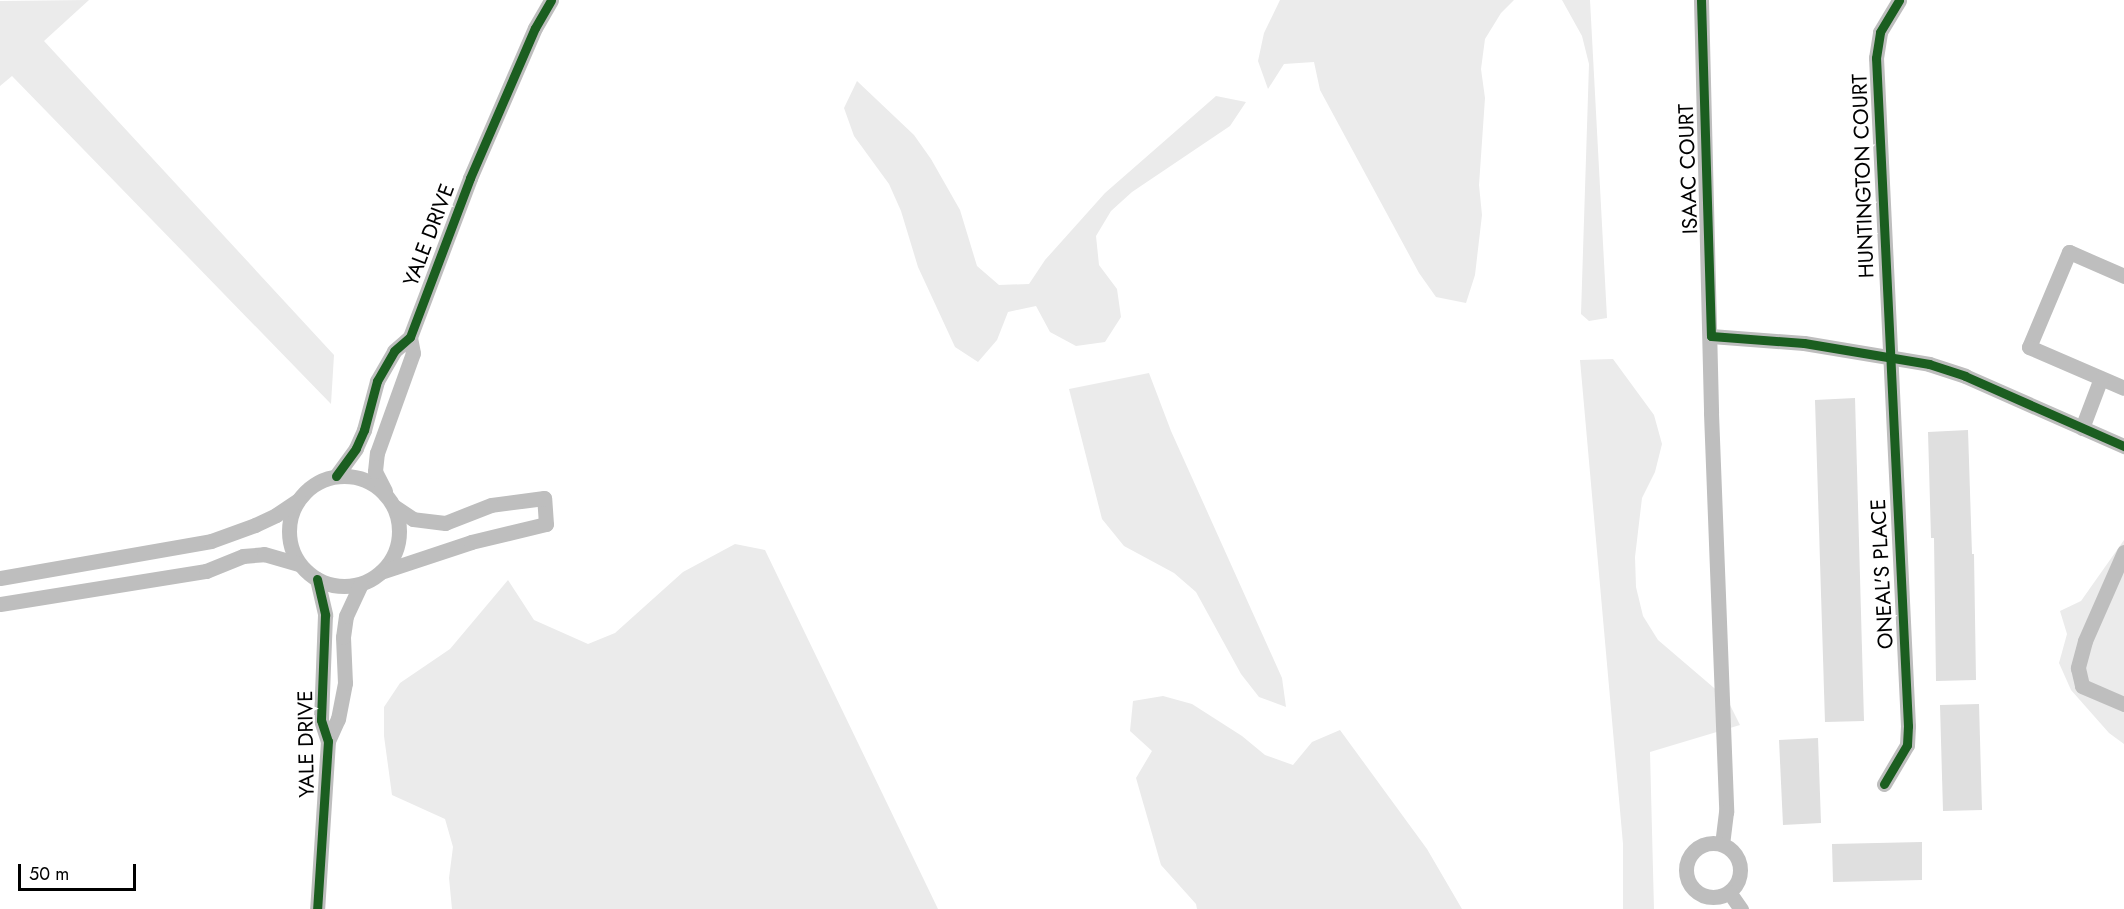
<!DOCTYPE html>
<style>
body{margin:0}
#map{position:relative;width:2124px;height:909px;overflow:hidden;background:#fff;font-family:Jost,sans-serif}
div>[style]{position:absolute}
.green>*{inset:0;background:#ebebeb}
.building>*{inset:0;background:#dfdfdf}
.minor>*{height:15px;margin:-7.5px;padding:0 7.5px;transform-origin:7.5px;border-radius:7.5px;background:#bebebe}
.minor>.ring{margin:-7.5px;padding:0;box-sizing:content-box;background:none;border:15px solid #bebebe;border-radius:50%}
.cycleway>*{height:9px;margin:-4.5px;padding:0 4.5px;transform-origin:4.5px;border-radius:4.5px;background:#1b5e20}
span{translate:-50% -50%;white-space:nowrap;text-align:center;line-height:1.15;-webkit-text-stroke:4.5px #fff;paint-order:stroke}
.street-label{font-size:21px;color:#000}
.scale{position:absolute;left:18px;top:864px;width:118px;height:27px;box-sizing:border-box;border:3px solid #000;border-top:0;padding-left:8px;font-size:18px;line-height:21px;white-space:nowrap;color:#000;-webkit-text-stroke:4px #fff;paint-order:stroke}
</style>
<div id="map">
<div class="green">
<i style="clip-path:polygon(89px 0,44px 41px,334px 355px,331px 404px,12px 76px,0 86px,0 1px)"></i>
<i style="clip-path:polygon(1280px 0,1514px 0,1501px 13px,1485px 39px,1481px 69px,1485px 98px,1479px 185px,1482px 215px,1475px 275px,1466px 303px,1436px 297px,1419px 273px,1320px 90px,1314px 62px,1284px 64px,1268px 89px,1258px 61px,1264px 33px)"></i>
<i style="clip-path:polygon(1562px 0,1590px 0,1607px 318px,1589px 321px,1581px 314px,1589px 64px,1582px 36px)"></i>
<i style="clip-path:polygon(857px 81px,914px 135px,931px 159px,960px 210px,977px 266px,999px 285px,1029px 284px,1045px 260px,1105px 193px,1216px 96px,1246px 102px,1230px 126px,1132px 192px,1111px 211px,1096px 236px,1099px 265px,1117px 289px,1121px 317px,1105px 342px,1076px 346px,1050px 332px,1036px 306px,1008px 312px,997px 340px,978px 362px,955px 347px,918px 267px,901px 211px,889px 184px,854px 136px,844px 108px)"></i>
<i style="clip-path:polygon(1613px 359px,1654px 415px,1662px 444px,1655px 472px,1642px 498px,1635px 557px,1636px 587px,1643px 616px,1658px 640px,1727px 699px,1740px 725px,1650px 752px,1654px 909px,1623px 909px,1623px 844px,1580px 360px)"></i>
<i style="clip-path:polygon(1149px 373px,1171px 431px,1282px 678px,1286px 707px,1259px 697px,1241px 674px,1196px 592px,1174px 573px,1124px 546px,1102px 519px,1069px 389px)"></i>
<i style="clip-path:polygon(2124px 540px,2124px 744px,2109px 733px,2071px 690px,2059px 663px,2067px 634px,2060px 611px,2081px 601px)"></i>
<i style="clip-path:polygon(735px 544px,765px 550px,938px 909px,452px 909px,449px 878px,453px 847px,445px 819px,392px 795px,384px 736px,384px 707px,400px 683px,450px 649px,508px 580px,534px 620px,588px 644px,615px 633px,683px 572px)"></i>
<i style="clip-path:polygon(1163px 696px,1192px 704px,1242px 736px,1265px 755px,1293px 765px,1312px 742px,1340px 730px,1427px 849px,1462px 909px,1197px 909px,1196px 904px,1161px 865px,1136px 778px,1152px 751px,1130px 731px,1133px 701px)"></i>
</div>
<div class="building">
<i style="clip-path:polygon(1855px 398px,1864px 721px,1825px 722px,1815px 400px)"></i>
<i style="clip-path:polygon(1968px 430px,1972px 554px,1974px 554px,1976px 680px,1936px 681px,1934px 538px,1931px 538px,1928px 432px)"></i>
<i style="clip-path:polygon(1979px 704px,1982px 810px,1943px 811px,1940px 705px)"></i>
<i style="clip-path:polygon(1818px 738px,1821px 823px,1783px 825px,1779px 740px)"></i>
<i style="clip-path:polygon(1922px 842px,1922px 880px,1833px 882px,1832px 844px)"></i>
</div>
<div class="minor">
<i style="left:1701px;top:0;width:413px;rotate:88.6deg"></i>
<i style="left:1711px;top:413px;width:399px;rotate:87.8deg"></i>
<i style="left:1726px;top:812px;width:32px;rotate:97deg"></i>
<i style="left:2124px;top:276px;width:60px;rotate:-156.4deg"></i>
<i style="left:2069px;top:252px;width:103px;rotate:112.8deg"></i>
<i style="left:2029px;top:347px;width:103px;rotate:23.3deg"></i>
<i style="left:1711px;top:336px;width:93px;rotate:4.3deg"></i>
<i style="left:1804px;top:343px;width:127px;rotate:9.5deg"></i>
<i style="left:1929px;top:364px;width:38px;rotate:18deg"></i>
<i style="left:1965px;top:376px;width:174px;rotate:23.8deg"></i>
<i style="left:2082px;top:428px;width:53px;rotate:-69.2deg"></i>
<i class="ring" style="left:289px;top:476px;width:95px;height:95px"></i>
<i style="left:336px;top:476px;width:34px;rotate:-54deg"></i>
<i style="left:356px;top:448px;width:20px;rotate:-66deg"></i>
<i style="left:364px;top:430px;width:51px;rotate:-75.1deg"></i>
<i style="left:377px;top:381px;width:34px;rotate:-60deg"></i>
<i style="left:394px;top:351px;width:21px;rotate:-41deg"></i>
<i style="left:410px;top:337px;width:170px;rotate:-69.3deg"></i>
<i style="left:470px;top:178px;width:163px;rotate:-66.6deg"></i>
<i style="left:535px;top:28px;width:32px;rotate:-60deg"></i>
<i style="left:385px;top:491px;width:22px;rotate:-117deg"></i>
<i style="left:375px;top:471px;width:18px;rotate:-84deg"></i>
<i style="left:377px;top:453px;width:106px;rotate:-70.2deg"></i>
<i style="left:413px;top:353px;width:16px;rotate:-101deg"></i>
<i style="left:2124px;top:552px;width:97px;rotate:113.7deg"></i>
<i style="left:2085px;top:641px;width:28px;rotate:105deg"></i>
<i style="left:2078px;top:668px;width:18px;rotate:77deg"></i>
<i style="left:2082px;top:686px;width:46px;rotate:23.2deg"></i>
<i style="left:381px;top:572px;width:95px;rotate:-18.4deg"></i>
<i style="left:471px;top:542px;width:77px;rotate:-13.5deg"></i>
<i style="left:546px;top:524px;width:26px;rotate:-94deg"></i>
<i style="left:544px;top:498px;width:53px;rotate:172.5deg"></i>
<i style="left:491px;top:505px;width:49px;rotate:158.6deg"></i>
<i style="left:445px;top:523px;width:32px;rotate:-173deg"></i>
<i style="left:413px;top:519px;width:23px;rotate:-146deg"></i>
<i style="left:0;top:578px;width:214px;rotate:-9.9deg"></i>
<i style="left:211px;top:541px;width:47px;rotate:-20deg"></i>
<i style="left:255px;top:525px;width:23px;rotate:-25deg"></i>
<i style="left:276px;top:515px;width:27px;rotate:-34deg"></i>
<i style="left:317px;top:579px;width:37px;rotate:77deg"></i>
<i style="left:325px;top:615px;width:105px;rotate:92.2deg"></i>
<i style="left:321px;top:720px;width:22px;rotate:72deg"></i>
<i style="left:328px;top:741px;width:168px;rotate:93.7deg"></i>
<i style="left:0;top:604px;width:209px;rotate:-9.1deg"></i>
<i style="left:206px;top:571px;width:40px;rotate:-22deg"></i>
<i style="left:243px;top:556px;width:21px;rotate:-5deg"></i>
<i style="left:264px;top:554px;width:36px;rotate:16deg"></i>
<i style="left:328px;top:741px;width:24px;rotate:-66deg"></i>
<i style="left:338px;top:719px;width:37px;rotate:-79deg"></i>
<i style="left:345px;top:683px;width:46px;rotate:-92.5deg"></i>
<i style="left:343px;top:637px;width:21px;rotate:-82deg"></i>
<i style="left:346px;top:616px;width:35px;rotate:-65deg"></i>
<i style="left:1884px;top:784px;width:45px;rotate:-59.5deg"></i>
<i style="left:1907px;top:745px;width:19px;rotate:-87deg"></i>
<i style="left:1908px;top:726px;width:669px;rotate:-92.74deg"></i>
<i style="left:1876px;top:58px;width:26px;rotate:-81deg"></i>
<i style="left:1880px;top:32px;width:37px;rotate:-59deg"></i>
<i class="ring" style="left:1686px;top:843px;width:39px;height:39px"></i>
<i style="left:1729px;top:892px;width:21px;rotate:55deg"></i>
</div>
<div class="cycleway">
<i style="left:1701px;top:0;width:336px;rotate:88.3deg"></i>
<i style="left:1711px;top:336px;width:93px;rotate:4.3deg"></i>
<i style="left:1804px;top:343px;width:127px;rotate:9.5deg"></i>
<i style="left:1929px;top:364px;width:38px;rotate:18deg"></i>
<i style="left:1965px;top:376px;width:174px;rotate:23.8deg"></i>
<i style="left:336px;top:476px;width:34px;rotate:-54deg"></i>
<i style="left:356px;top:448px;width:20px;rotate:-66deg"></i>
<i style="left:364px;top:430px;width:51px;rotate:-75.1deg"></i>
<i style="left:377px;top:381px;width:34px;rotate:-60deg"></i>
<i style="left:394px;top:351px;width:21px;rotate:-41deg"></i>
<i style="left:410px;top:337px;width:170px;rotate:-69.3deg"></i>
<i style="left:470px;top:178px;width:163px;rotate:-66.6deg"></i>
<i style="left:535px;top:28px;width:32px;rotate:-60deg"></i>
<i style="left:317px;top:579px;width:37px;rotate:77deg"></i>
<i style="left:325px;top:615px;width:105px;rotate:92.2deg"></i>
<i style="left:321px;top:720px;width:22px;rotate:72deg"></i>
<i style="left:328px;top:741px;width:168px;rotate:93.7deg"></i>
<i style="left:1884px;top:784px;width:45px;rotate:-59.5deg"></i>
<i style="left:1907px;top:745px;width:19px;rotate:-87deg"></i>
<i style="left:1908px;top:726px;width:669px;rotate:-92.74deg"></i>
<i style="left:1876px;top:58px;width:26px;rotate:-81deg"></i>
<i style="left:1880px;top:32px;width:37px;rotate:-59deg"></i>
</div>
<div class="street-label">
<span style="left:1688px;top:169px;rotate:-92deg">ISAAC COURT</span>
<span style="left:1863px;top:176px;rotate:-92deg">HUNTINGTON COURT</span>
<span style="left:429px;top:235px;rotate:-69deg">YALE DRIVE</span>
<span style="left:1882px;top:574px;rotate:-93deg">ONEAL'S PLACE</span>
<span style="left:306px;top:744px;rotate:-91deg">YALE DRIVE</span>
</div>
<div class="scale">50 m</div>
</div>
